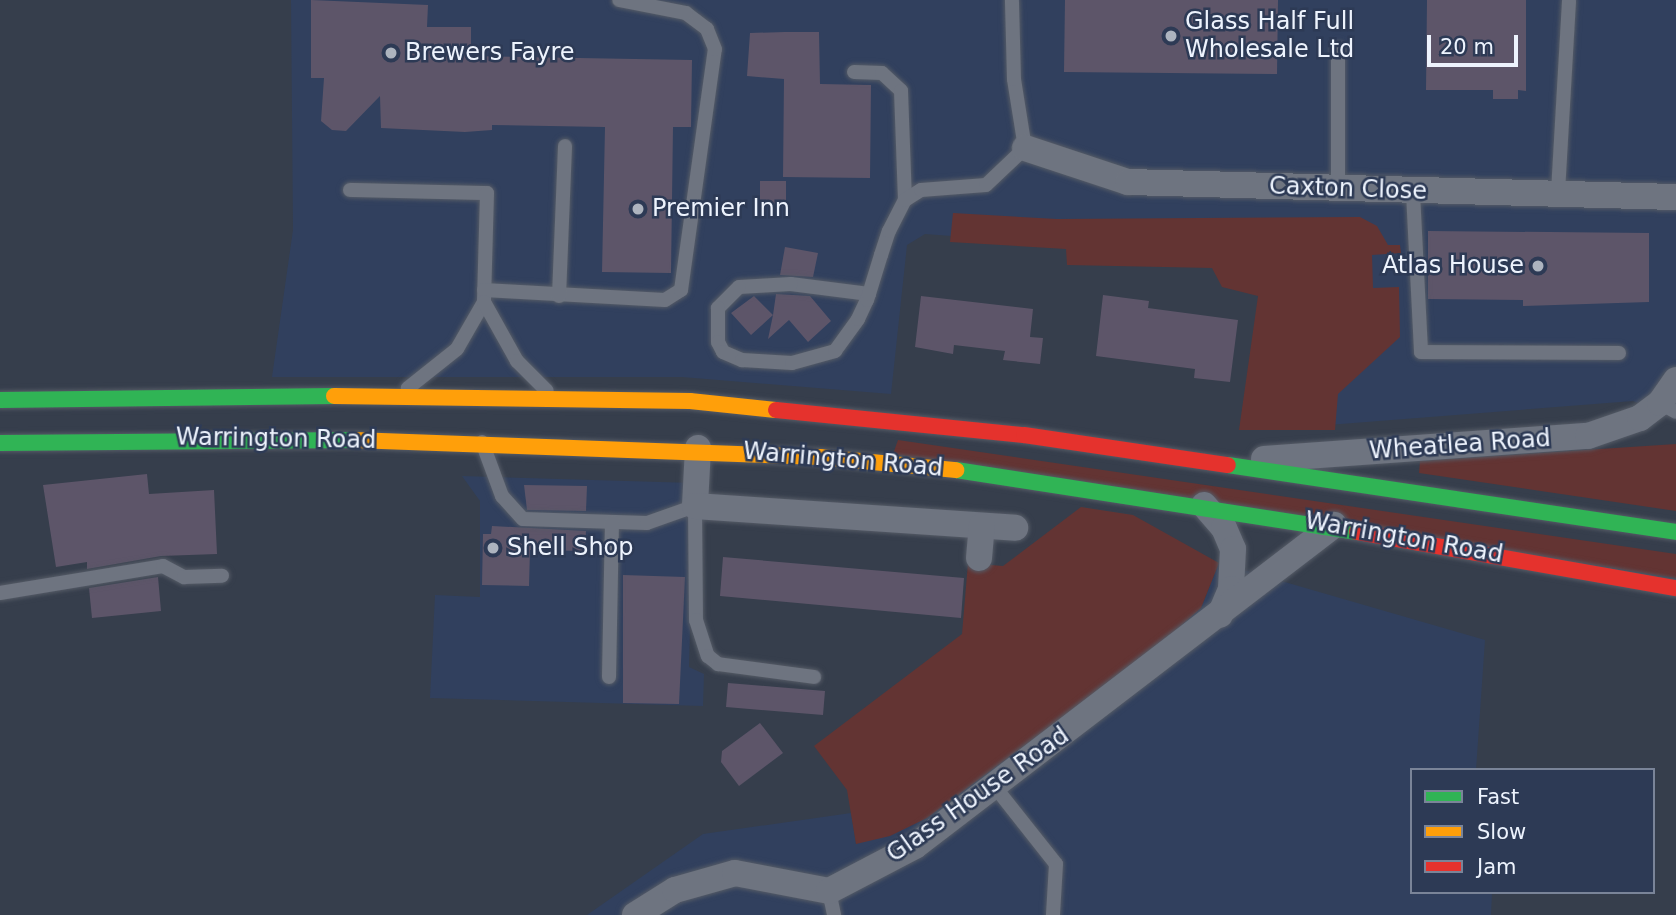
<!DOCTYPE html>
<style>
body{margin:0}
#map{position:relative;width:1676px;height:915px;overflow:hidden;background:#363e4c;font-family:"DejaVu Sans",sans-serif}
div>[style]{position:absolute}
.built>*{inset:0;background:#31405e}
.green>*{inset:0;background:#633433}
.building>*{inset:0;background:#5d5569}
.roads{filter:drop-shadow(0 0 2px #555b66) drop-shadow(0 0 2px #555b66)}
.lane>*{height:14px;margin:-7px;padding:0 7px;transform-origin:7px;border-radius:7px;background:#6e7480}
.street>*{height:26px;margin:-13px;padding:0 13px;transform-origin:13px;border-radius:13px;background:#6e7480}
.fast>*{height:16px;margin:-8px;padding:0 8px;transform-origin:8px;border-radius:8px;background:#30b455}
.slow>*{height:16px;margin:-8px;padding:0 8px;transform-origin:8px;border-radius:8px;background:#ff9f0a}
.jam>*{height:16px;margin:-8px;padding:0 8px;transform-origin:8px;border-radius:8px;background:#e5322d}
.dots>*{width:19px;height:19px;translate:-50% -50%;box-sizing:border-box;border:4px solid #2d3a55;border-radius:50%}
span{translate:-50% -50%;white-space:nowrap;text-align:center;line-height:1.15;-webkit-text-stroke:5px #2d3a55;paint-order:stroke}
.poi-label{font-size:24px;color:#edf3fd}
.left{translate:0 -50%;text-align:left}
.right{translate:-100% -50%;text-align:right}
.street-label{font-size:24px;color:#edf3fd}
.legend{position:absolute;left:1410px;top:768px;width:245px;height:126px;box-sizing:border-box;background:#2d3a55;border:2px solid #7a8498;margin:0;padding:9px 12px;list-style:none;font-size:21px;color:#edf3fd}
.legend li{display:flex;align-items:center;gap:14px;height:35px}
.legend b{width:35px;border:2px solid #7a8498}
.scale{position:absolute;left:1427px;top:35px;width:91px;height:32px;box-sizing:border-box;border:4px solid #edf3fd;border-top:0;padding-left:9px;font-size:21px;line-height:24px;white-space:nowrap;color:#edf3fd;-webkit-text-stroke:5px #2d3a55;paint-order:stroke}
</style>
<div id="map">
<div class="built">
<i style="clip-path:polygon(291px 0,1676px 0,1676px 418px,1633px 401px,1315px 426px,1294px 271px,1059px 244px,925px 234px,907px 245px,891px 394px,682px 377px,272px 377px,293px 230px)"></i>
<i style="clip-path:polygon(462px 476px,694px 483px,689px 667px,704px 674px,703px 706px,430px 698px,435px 595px,480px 597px,480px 501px)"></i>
<i style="clip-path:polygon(1219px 563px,1485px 640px,1476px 770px,1412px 770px,1412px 892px,1492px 892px,1491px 915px,587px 915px,703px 834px,851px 813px,856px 844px,1201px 608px)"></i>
</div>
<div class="green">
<i style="clip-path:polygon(953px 213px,1057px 219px,1360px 217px,1377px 226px,1388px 245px,1400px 245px,1401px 253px,1372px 255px,1373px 288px,1399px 287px,1400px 337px,1338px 394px,1335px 430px,1239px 430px,1258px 296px,1222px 287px,1212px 268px,1067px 265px,1066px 249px,950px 242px)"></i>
<i style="clip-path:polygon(898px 440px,1676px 554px,1676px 578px,893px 454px)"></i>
<i style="clip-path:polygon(1676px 444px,1676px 511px,1419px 473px,1420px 461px)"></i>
<i style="clip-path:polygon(1081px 507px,1133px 515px,1219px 563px,1201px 608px,1156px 648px,927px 818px,890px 836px,856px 844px,847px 790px,814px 746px,962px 634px,968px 563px,1003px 566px)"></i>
</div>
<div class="building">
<i style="clip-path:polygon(311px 0,428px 5px,427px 27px,471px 27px,471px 56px,692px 60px,691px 127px,673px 127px,671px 273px,602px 272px,605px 127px,492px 125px,492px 130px,465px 132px,381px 128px,380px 96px,346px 131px,332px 130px,321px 121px,324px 78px,311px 78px)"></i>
<i style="clip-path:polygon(1065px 0,1278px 0,1277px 74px,1064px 72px)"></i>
<i style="clip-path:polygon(1427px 0,1526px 0,1526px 91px,1518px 90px,1518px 99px,1493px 99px,1493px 90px,1426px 90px)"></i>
<i style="clip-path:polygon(785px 32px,819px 32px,820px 84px,871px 85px,870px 178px,783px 177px,784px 79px,747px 76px,750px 33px)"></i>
<i style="clip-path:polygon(760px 181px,786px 181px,786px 207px,760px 206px)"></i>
<i style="clip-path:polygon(1428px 231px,1649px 233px,1649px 302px,1523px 306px,1523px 300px,1428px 299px)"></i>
<i style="clip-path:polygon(785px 247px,818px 253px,813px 277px,780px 275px)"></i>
<i style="clip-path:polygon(776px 294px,810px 296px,831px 321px,808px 342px,789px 320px,768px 339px,773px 315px,751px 335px,731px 313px,754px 296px,773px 315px)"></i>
<i style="clip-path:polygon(1103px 295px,1149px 301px,1148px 308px,1238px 320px,1230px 382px,1194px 378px,1195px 369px,1096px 356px)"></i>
<i style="clip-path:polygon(921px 296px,1033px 309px,1030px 337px,1043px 338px,1040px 364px,1003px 360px,1005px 351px,954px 345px,953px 354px,915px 347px)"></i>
<i style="clip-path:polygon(147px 474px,149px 494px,214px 490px,217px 554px,161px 556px,87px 569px,87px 562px,56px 567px,43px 485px)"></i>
<i style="clip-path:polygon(524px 485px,587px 486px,586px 511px,527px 510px)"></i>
<i style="clip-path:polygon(492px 526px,586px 531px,585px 551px,530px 550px,529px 586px,482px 585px,483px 534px,491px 534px)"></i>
<i style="clip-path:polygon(723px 557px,964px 578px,961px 618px,720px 596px)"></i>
<i style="clip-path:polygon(623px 575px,685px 577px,679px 704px,623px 703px)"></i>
<i style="clip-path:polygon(158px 577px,161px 611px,92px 618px,89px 588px)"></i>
<i style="clip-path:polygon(728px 683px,825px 691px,823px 715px,726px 707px)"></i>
<i style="clip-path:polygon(760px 723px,783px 753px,739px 786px,721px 762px,722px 751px)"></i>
</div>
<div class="roads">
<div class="lane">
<i style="left:854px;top:72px;width:28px;rotate:2deg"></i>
<i style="left:882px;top:73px;width:26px;rotate:43deg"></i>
<i style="left:901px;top:91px;width:109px;rotate:87.9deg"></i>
<i style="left:1338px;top:189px;width:140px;rotate:-90deg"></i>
<i style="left:350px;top:190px;width:137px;rotate:1.3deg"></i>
<i style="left:487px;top:193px;width:109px;rotate:91.6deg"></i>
<i style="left:484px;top:302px;width:54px;rotate:119.9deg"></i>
<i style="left:457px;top:349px;width:63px;rotate:141.5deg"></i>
<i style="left:1558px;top:192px;width:192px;rotate:-86.7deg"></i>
<i style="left:1413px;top:193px;width:159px;rotate:87.1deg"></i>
<i style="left:1421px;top:352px;width:198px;rotate:0.3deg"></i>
<i style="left:484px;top:290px;width:181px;rotate:3.2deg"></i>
<i style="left:665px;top:300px;width:19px;rotate:-32deg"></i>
<i style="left:681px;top:290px;width:243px;rotate:-82deg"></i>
<i style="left:715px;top:49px;width:22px;rotate:-112deg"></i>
<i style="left:707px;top:29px;width:26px;rotate:-143deg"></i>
<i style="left:686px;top:13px;width:68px;rotate:-169deg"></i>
<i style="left:869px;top:294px;width:79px;rotate:-172.7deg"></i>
<i style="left:791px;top:284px;width:52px;rotate:176.7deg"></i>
<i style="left:739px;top:287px;width:30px;rotate:135deg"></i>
<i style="left:718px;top:308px;width:34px;rotate:90deg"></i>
<i style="left:718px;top:342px;width:11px;rotate:63deg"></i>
<i style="left:723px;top:352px;width:21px;rotate:23deg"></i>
<i style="left:742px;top:360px;width:50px;rotate:3.4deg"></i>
<i style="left:792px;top:363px;width:45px;rotate:-15.6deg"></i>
<i style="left:835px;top:351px;width:39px;rotate:-54deg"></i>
<i style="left:858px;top:319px;width:21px;rotate:-65deg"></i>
<i style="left:867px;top:300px;width:6px;rotate:-72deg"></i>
<i style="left:869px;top:294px;width:41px;rotate:-72.9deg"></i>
<i style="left:881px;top:255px;width:25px;rotate:-72deg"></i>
<i style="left:889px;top:231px;width:35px;rotate:-63deg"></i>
<i style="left:905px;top:200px;width:19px;rotate:-32deg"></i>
<i style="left:921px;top:190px;width:65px;rotate:-4.4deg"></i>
<i style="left:986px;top:185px;width:54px;rotate:-43.5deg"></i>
<i style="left:1025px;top:148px;width:70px;rotate:-99.1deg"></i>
<i style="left:1014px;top:79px;width:79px;rotate:-91.5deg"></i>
<i style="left:559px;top:296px;width:150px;rotate:-87.7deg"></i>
<i style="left:484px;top:302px;width:68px;rotate:60.8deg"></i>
<i style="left:517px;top:361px;width:42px;rotate:45deg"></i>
<i style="left:1660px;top:403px;width:18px;rotate:29deg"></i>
<i style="left:482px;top:442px;width:58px;rotate:69.7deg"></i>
<i style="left:502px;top:496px;width:31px;rotate:48deg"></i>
<i style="left:523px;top:519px;width:124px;rotate:1.8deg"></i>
<i style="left:647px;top:523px;width:51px;rotate:-19.5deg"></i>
<i style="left:695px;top:506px;width:114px;rotate:89.5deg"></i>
<i style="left:696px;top:620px;width:38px;rotate:72deg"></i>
<i style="left:708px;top:656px;width:13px;rotate:39deg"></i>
<i style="left:718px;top:664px;width:97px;rotate:7.7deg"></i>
<i style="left:0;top:593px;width:165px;rotate:-9.4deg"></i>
<i style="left:163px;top:566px;width:24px;rotate:28deg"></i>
<i style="left:184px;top:577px;width:38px;rotate:-2deg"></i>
<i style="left:609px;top:677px;width:155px;rotate:-88.9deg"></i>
<i style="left:995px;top:787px;width:98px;rotate:51.6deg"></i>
<i style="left:1056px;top:864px;width:51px;rotate:93.4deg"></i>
<i style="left:829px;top:891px;width:25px;rotate:78deg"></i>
</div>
<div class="street">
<i style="left:1025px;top:148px;width:108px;rotate:18.3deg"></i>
<i style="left:1128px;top:182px;width:548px;rotate:1.57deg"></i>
<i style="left:698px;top:448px;width:58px;rotate:93deg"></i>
<i style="left:695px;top:506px;width:321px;rotate:3.9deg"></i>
<i style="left:1264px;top:459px;width:325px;rotate:-4.1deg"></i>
<i style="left:1588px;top:436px;width:55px;rotate:-19.1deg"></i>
<i style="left:1640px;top:418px;width:25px;rotate:-37deg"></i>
<i style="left:1660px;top:403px;width:28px;rotate:-55deg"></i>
<i style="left:1204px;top:505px;width:30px;rotate:49deg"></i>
<i style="left:1224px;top:528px;width:23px;rotate:67deg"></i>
<i style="left:1233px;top:549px;width:40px;rotate:92.9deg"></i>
<i style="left:1231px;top:589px;width:28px;rotate:113deg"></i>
<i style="left:979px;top:558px;width:32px;rotate:-85deg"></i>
<i style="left:635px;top:915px;width:47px;rotate:-32deg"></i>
<i style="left:675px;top:890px;width:62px;rotate:-15.8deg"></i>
<i style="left:735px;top:873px;width:96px;rotate:10.8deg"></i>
<i style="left:829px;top:891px;width:97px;rotate:-27.6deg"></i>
<i style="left:915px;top:846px;width:528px;rotate:-37.46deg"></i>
</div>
<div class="fast">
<i style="left:0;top:400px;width:334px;rotate:-0.7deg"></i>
<i style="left:0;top:443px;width:354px;rotate:-0.5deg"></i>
<i style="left:1228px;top:465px;width:453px;rotate:8.5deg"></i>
<i style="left:956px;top:470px;width:406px;rotate:8.8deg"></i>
</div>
<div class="slow">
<i style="left:334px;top:396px;width:356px;rotate:0.8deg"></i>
<i style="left:690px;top:401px;width:86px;rotate:6deg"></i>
<i style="left:354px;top:440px;width:466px;rotate:2.1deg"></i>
<i style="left:820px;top:457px;width:137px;rotate:5.5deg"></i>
</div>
<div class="jam">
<i style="left:776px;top:410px;width:249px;rotate:5.8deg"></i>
<i style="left:1024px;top:435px;width:206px;rotate:8.4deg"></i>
<i style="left:1357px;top:532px;width:324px;rotate:10deg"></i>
</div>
</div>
<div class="dots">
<i style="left:1171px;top:36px;background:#adb4bf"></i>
<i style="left:391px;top:53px;background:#adb4bf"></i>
<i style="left:638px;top:209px;background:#adb4bf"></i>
<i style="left:1538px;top:266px;background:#adb4bf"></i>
<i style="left:493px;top:548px;background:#adb4bf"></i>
</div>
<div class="poi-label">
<span class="left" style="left:1185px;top:36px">Glass Half Full<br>Wholesale Ltd</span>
<span class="left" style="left:405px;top:53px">Brewers Fayre</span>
<span class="left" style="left:652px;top:209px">Premier Inn</span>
<span class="right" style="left:1524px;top:266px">Atlas House</span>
<span class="left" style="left:507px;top:548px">Shell Shop</span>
</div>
<div class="street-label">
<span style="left:1348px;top:189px;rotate:2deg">Caxton Close</span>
<span style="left:276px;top:439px;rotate:1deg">Warrington Road</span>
<span style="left:1460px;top:445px;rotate:-4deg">Wheatlea Road</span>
<span style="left:843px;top:460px;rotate:5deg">Warrington Road</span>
<span style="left:1404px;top:538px;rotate:10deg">Warrington Road</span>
<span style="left:978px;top:795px;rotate:-35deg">Glass House Road</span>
</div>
<ul class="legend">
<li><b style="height:9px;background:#30b455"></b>Fast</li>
<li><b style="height:9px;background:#ff9f0a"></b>Slow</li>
<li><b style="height:9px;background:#e5322d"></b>Jam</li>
</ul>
<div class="scale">20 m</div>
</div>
